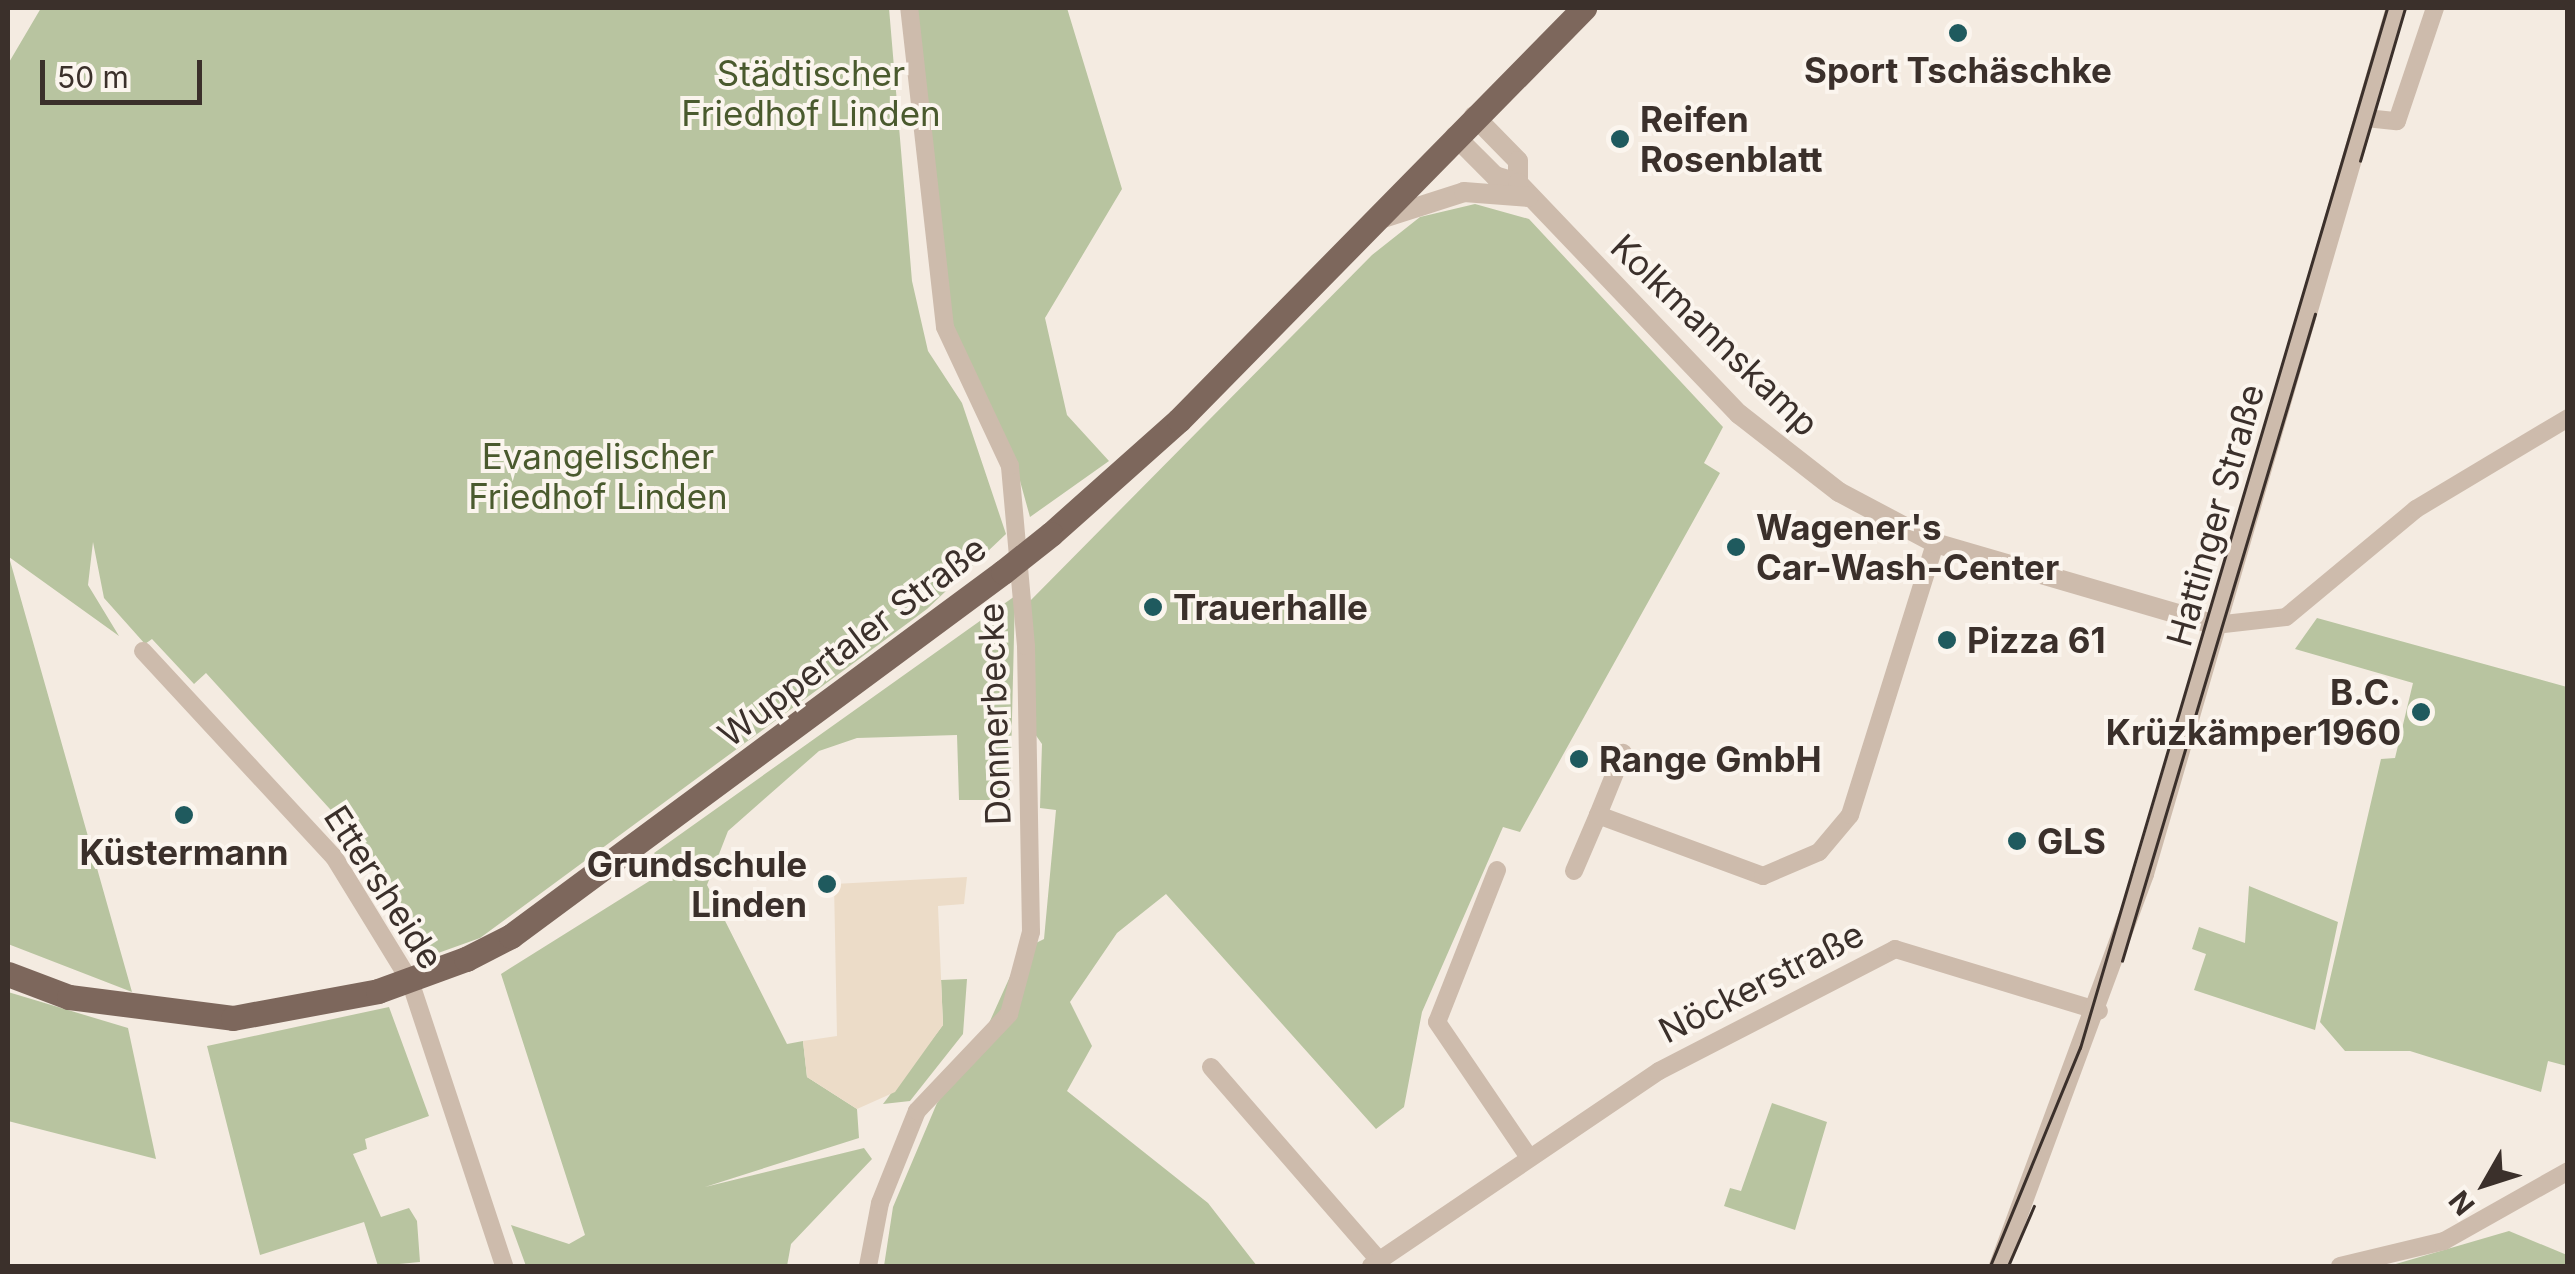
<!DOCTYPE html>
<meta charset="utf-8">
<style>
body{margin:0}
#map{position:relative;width:2575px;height:1274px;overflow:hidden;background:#f4ebe1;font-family:Inter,sans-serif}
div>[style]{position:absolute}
.green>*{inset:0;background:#b8c4a0}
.plaza>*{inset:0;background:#ecdcc8}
.minor>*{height:18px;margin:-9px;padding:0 9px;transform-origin:9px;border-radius:9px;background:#cdbbac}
.tertiary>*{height:20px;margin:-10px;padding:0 10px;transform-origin:10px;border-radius:10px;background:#cdbbac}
.primary>*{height:25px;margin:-12.5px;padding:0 12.5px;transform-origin:12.5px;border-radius:12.5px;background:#7d675c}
.tram>*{height:2.5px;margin:-1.25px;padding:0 1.25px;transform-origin:1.25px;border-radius:1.25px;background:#3b302b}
.primary-bridge>*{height:25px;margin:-12.5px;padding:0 12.5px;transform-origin:12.5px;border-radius:12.5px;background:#7d675c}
.dots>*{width:28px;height:28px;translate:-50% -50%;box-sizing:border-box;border:5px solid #fbf5ee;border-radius:50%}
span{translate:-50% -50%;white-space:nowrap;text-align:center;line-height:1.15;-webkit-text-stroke:8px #fbf5ee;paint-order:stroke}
.poi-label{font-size:35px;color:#3b302b;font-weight:700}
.left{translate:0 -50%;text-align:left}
.right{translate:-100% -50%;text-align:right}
.park-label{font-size:35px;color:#4a5a2e}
.street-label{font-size:35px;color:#3b302b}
.frame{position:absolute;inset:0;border:10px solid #3b302b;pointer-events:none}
.north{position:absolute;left:2435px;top:1134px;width:100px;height:100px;-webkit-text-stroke:8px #fbf5ee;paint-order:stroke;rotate:231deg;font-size:28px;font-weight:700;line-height:40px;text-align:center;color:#3b302b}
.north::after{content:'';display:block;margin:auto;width:35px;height:45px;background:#3b302b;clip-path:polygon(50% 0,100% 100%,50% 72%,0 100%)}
.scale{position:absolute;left:40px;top:60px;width:162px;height:45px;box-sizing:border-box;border:5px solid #3b302b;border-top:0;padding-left:12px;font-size:30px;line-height:35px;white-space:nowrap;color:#3b302b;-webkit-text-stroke:8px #fbf5ee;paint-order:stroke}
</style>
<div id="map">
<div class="green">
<i style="clip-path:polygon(41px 8px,889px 8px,912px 281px,928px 351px,962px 403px,1006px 534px,927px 609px,480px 938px,427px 957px,347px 815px,339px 819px,206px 673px,194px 684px,152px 639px,145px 644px,104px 598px,93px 542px,88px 585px,119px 636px,9px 557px,132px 992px,8px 944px,8px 64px)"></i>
<i style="clip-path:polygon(910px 8px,1067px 8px,1122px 189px,1045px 318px,1067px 415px,1109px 461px,1030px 517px,1012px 452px,952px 331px)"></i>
<i style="clip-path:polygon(1475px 204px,1529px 219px,1723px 427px,1704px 463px,1720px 473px,1520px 832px,1503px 827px,1422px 1012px,1404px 1107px,1376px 1129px,1166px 894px,1117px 933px,1070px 1002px,1092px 1046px,1067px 1091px,1208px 1203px,1257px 1266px,884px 1266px,893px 1207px,937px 1103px,976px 1052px,1022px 950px,1044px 939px,1056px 810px,1040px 808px,1042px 744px,1030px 727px,1029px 602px,1372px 255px,1420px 217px)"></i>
<i style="clip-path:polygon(1015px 596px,1010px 800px,959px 800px,957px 735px,857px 738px,819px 751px,728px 831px,707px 885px,787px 1044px,803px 1041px,807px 1077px,857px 1109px,859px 1138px,705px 1187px,864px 1148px,872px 1159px,791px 1244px,787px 1266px,526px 1266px,511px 1225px,569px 1244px,585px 1235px,501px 974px,667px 870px,654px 853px)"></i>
<i style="clip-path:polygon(2317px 618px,2567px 687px,2567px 1066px,2548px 1061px,2541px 1092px,2410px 1051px,2345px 1051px,2320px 1022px,2381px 759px,2395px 758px,2413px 683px,2295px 649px)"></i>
<i style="clip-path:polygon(2249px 886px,2338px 922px,2315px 1030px,2194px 990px,2206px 954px,2192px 949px,2199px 927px,2245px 943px)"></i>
<i style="clip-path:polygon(967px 979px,963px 1034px,910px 1101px,883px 1104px,943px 1025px,941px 980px)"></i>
<i style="clip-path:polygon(8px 992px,128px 1028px,156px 1159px,8px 1121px)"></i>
<i style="clip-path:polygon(389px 1007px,429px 1116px,365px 1139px,367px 1149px,353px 1154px,381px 1217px,409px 1208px,417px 1221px,420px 1262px,378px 1266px,364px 1222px,260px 1255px,207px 1046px)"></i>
<i style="clip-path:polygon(1772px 1103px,1827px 1122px,1795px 1230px,1724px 1206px,1730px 1188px,1741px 1191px)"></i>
<i style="clip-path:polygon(2509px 1231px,2567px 1255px,2567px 1266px,2389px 1266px)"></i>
</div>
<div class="plaza">
<i style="clip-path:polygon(967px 877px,964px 904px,938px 906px,943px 1025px,895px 1092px,857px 1109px,807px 1077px,803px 1041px,837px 1036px,834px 884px)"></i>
</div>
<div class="minor">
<i style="left:2366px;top:118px;width:31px;rotate:6deg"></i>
<i style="left:2397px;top:121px;width:119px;rotate:-71.4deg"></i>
<i style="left:2215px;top:625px;width:71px;rotate:-6.4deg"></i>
<i style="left:2286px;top:617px;width:169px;rotate:-39.7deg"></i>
<i style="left:2416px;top:509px;width:177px;rotate:-30.9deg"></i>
<i style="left:143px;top:651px;width:281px;rotate:47.2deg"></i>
<i style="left:334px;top:857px;width:145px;rotate:58.5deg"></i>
<i style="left:410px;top:981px;width:300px;rotate:71.7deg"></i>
<i style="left:1598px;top:815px;width:67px;rotate:-68deg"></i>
<i style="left:1497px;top:870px;width:163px;rotate:111.5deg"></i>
<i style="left:1437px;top:1022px;width:158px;rotate:55.8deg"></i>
<i style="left:1574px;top:871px;width:61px;rotate:-66.8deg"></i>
<i style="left:1598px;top:815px;width:176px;rotate:20.3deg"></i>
<i style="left:1763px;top:876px;width:61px;rotate:-23.2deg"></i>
<i style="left:1819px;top:852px;width:48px;rotate:-50deg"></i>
<i style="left:1850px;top:815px;width:285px;rotate:-72.6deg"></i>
<i style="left:1211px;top:1067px;width:254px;rotate:49deg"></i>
<i style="left:868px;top:1266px;width:64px;rotate:-79.2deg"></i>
<i style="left:880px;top:1203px;width:99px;rotate:-68.1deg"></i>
<i style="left:917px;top:1111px;width:134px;rotate:-46.5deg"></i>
<i style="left:1009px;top:1014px;width:85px;rotate:-75deg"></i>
<i style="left:1031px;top:932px;width:286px;rotate:-91deg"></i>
<i style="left:1026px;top:646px;width:181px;rotate:-95.1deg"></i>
<i style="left:1010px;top:466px;width:153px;rotate:-115.1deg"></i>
<i style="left:945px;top:327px;width:321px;rotate:-96.4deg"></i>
<i style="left:1371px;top:1266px;width:348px;rotate:-34.1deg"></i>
<i style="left:1659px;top:1071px;width:266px;rotate:-27.3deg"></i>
<i style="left:1895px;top:949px;width:213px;rotate:16.9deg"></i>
<i style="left:2340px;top:1266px;width:107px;rotate:-13.5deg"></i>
<i style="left:2444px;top:1241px;width:142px;rotate:-29.4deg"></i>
</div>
<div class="tertiary">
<i style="left:1474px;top:116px;width:63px;rotate:45.6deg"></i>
<i style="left:1518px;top:161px;width:22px;rotate:90deg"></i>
<i style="left:1455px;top:136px;width:57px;rotate:45deg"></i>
<i style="left:1495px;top:176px;width:24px;rotate:17deg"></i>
<i style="left:1518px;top:183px;width:320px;rotate:46.3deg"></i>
<i style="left:1739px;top:414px;width:127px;rotate:38deg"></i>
<i style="left:1839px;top:492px;width:109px;rotate:28deg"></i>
<i style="left:1935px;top:543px;width:292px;rotate:16.3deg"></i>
<i style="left:1377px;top:220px;width:91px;rotate:-17.8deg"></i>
<i style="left:1464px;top:192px;width:65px;rotate:4.4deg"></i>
<i style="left:1999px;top:1266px;width:418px;rotate:-69.7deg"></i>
<i style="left:2144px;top:874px;width:902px;rotate:-73.78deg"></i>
</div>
<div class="primary">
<i style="left:1051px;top:534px;width:171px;rotate:-41.7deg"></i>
<i style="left:1179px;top:420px;width:578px;rotate:-45.49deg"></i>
<i style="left:8px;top:974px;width:65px;rotate:20.7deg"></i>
<i style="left:69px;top:997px;width:165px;rotate:7.3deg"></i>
<i style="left:233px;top:1018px;width:147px;rotate:-10.5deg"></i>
<i style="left:378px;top:991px;width:94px;rotate:-20deg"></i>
<i style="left:466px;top:959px;width:51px;rotate:-27.1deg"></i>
<i style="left:511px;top:936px;width:612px;rotate:-36.5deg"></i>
</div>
<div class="tram">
<i style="left:2360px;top:161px;width:159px;rotate:-73.6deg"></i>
<i style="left:2122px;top:961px;width:675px;rotate:-73.39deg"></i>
<i style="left:1990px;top:1266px;width:236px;rotate:-67.6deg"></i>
<i style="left:2080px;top:1048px;width:1084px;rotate:-73.55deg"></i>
<i style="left:2008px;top:1266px;width:65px;rotate:-66.6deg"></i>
</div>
<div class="primary-bridge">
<i style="left:1003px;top:572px;width:61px;rotate:-38.4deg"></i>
</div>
<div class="dots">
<i style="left:1958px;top:33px;background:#1f5a5e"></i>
<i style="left:1620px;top:139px;background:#1f5a5e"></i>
<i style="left:1736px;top:547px;background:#1f5a5e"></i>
<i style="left:1153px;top:607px;background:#1f5a5e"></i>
<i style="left:1947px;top:640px;background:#1f5a5e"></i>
<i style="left:2421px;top:712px;background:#1f5a5e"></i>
<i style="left:1579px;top:759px;background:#1f5a5e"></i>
<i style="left:184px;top:815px;background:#1f5a5e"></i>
<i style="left:2017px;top:841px;background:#1f5a5e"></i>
<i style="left:827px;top:884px;background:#1f5a5e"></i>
</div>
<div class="poi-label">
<span style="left:1958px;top:70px">Sport Tschäschke</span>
<span class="left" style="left:1640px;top:139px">Reifen<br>Rosenblatt</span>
<span class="left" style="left:1756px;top:547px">Wagener's<br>Car-Wash-Center</span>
<span class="left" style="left:1173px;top:607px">Trauerhalle</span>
<span class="left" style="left:1967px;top:640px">Pizza 61</span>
<span class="right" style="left:2401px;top:712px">B.C.<br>Krüzkämper1960</span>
<span class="left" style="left:1599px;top:759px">Range GmbH</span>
<span class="left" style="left:2037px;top:841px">GLS</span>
<span style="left:184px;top:852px">Küstermann</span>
<span class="right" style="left:807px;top:884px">Grundschule<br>Linden</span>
</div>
<div class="park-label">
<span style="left:811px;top:93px">Städtischer<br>Friedhof Linden</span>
<span style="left:598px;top:476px">Evangelischer<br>Friedhof Linden</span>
</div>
<div class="street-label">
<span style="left:1715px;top:335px;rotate:44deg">Kolkmannskamp</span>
<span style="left:2215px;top:515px;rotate:-74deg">Hattinger Straße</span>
<span style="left:852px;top:641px;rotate:-37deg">Wuppertaler Straße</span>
<span style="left:994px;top:714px;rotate:-92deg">Donnerbecke</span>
<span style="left:384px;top:887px;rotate:57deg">Ettersheide</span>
<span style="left:1761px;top:982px;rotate:-27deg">Nöckerstraße</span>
</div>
<div class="frame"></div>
<div class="north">N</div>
<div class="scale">50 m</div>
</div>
